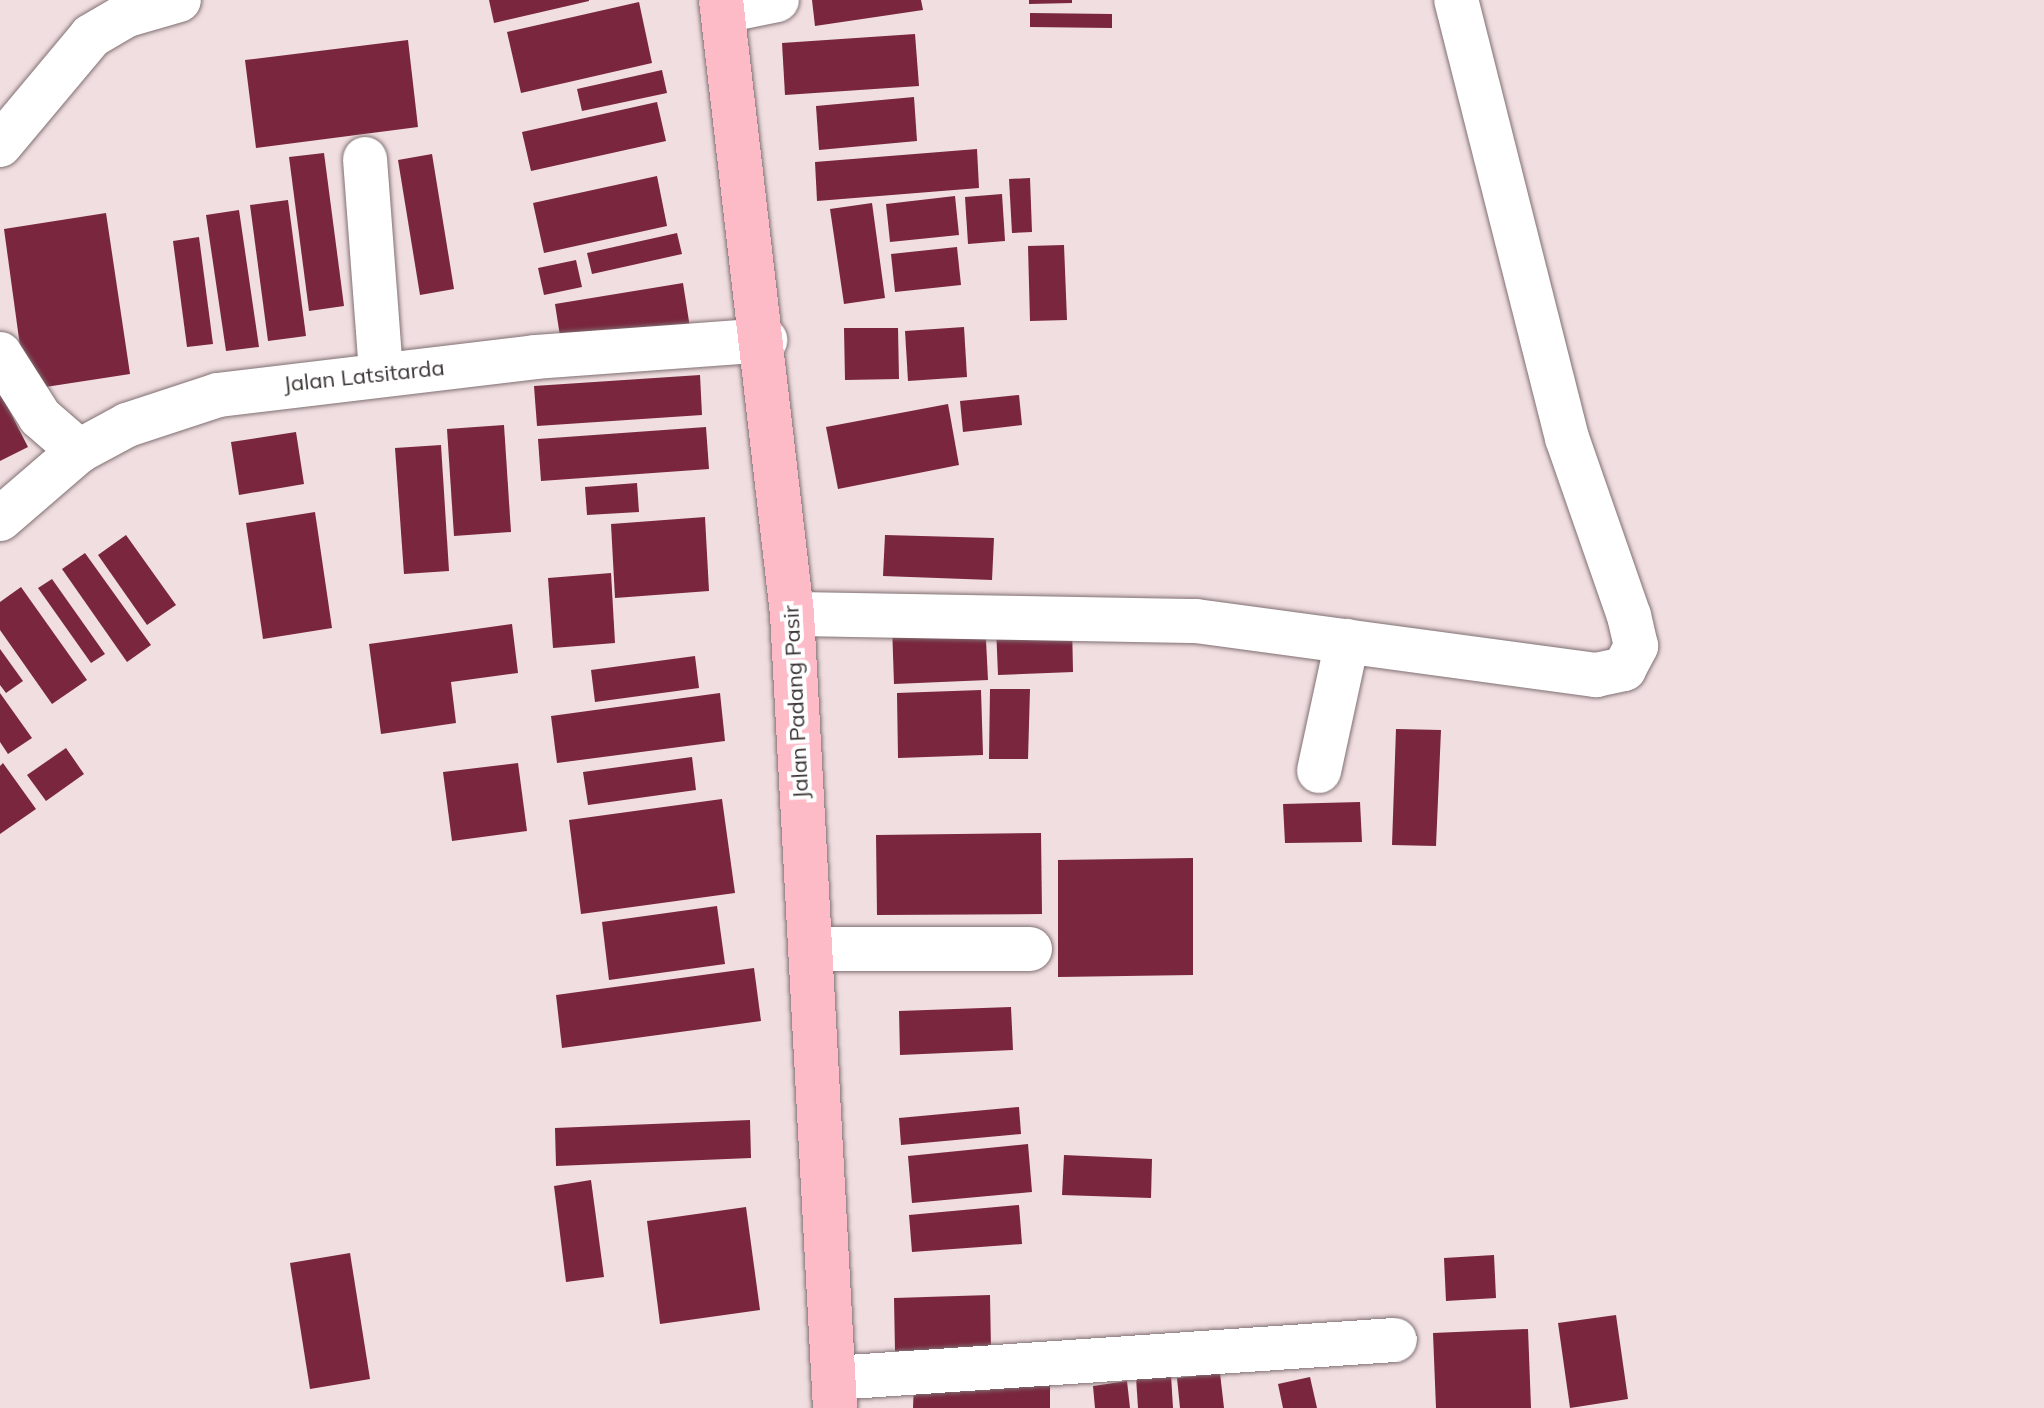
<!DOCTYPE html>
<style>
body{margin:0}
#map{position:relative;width:2044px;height:1408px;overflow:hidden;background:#f0dee0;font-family:Mulish,sans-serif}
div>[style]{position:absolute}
.building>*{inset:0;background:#79263e}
.roads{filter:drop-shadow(0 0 2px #807073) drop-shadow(0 0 2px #807073)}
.minor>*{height:44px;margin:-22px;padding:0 22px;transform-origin:22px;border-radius:22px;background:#fff}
.highway>*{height:44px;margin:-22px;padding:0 22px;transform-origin:22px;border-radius:22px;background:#fdbac7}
span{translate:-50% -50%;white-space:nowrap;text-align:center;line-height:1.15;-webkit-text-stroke:8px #fff;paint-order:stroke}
.street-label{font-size:22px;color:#3c3536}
</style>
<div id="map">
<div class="building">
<i style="clip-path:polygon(489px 0,589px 0,589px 1px,494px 23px)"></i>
<i style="clip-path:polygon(812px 0,921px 0,923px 10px,815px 26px)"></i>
<i style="clip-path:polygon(1029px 0,1072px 0,1072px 3px,1029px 4px)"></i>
<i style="clip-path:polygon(639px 2px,652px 63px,521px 93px,507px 32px)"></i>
<i style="clip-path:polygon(1030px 13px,1112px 14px,1112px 28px,1030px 27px)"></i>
<i style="clip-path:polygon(915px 34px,919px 86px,785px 95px,782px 43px)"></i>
<i style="clip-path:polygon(408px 40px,418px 127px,256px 148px,245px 60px)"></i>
<i style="clip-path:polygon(662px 70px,667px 93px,582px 111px,577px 89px)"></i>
<i style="clip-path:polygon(914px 97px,917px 141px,819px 150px,816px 106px)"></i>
<i style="clip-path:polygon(657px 102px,666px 141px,531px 171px,522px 132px)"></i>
<i style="clip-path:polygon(977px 149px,979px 188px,817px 201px,815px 162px)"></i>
<i style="clip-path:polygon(324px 153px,344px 306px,309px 311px,289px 157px)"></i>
<i style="clip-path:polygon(432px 154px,454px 289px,420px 295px,398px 160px)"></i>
<i style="clip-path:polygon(657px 176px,667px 226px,544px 253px,533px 203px)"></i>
<i style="clip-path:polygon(1030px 178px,1032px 232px,1012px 233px,1009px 179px)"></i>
<i style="clip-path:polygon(1002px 194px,1005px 241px,968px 244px,965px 197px)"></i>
<i style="clip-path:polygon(955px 196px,959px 235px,890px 242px,886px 204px)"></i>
<i style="clip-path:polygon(288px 200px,306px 336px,268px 341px,250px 205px)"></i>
<i style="clip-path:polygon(872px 203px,885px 298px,844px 304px,830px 209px)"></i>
<i style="clip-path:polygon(239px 210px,259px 347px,226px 351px,206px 215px)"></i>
<i style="clip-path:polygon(106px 213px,130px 374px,26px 390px,4px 229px)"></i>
<i style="clip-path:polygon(677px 233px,682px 254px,592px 274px,587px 253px)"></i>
<i style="clip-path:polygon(199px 237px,213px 344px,187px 347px,173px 241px)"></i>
<i style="clip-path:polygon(1064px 245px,1067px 320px,1030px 321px,1028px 246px)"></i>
<i style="clip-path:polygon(957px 247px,961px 285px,895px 292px,891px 254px)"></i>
<i style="clip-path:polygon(576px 260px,582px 287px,544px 295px,538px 268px)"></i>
<i style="clip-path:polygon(683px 283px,690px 328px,562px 349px,555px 304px)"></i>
<i style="clip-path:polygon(964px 327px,967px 377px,908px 381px,905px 331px)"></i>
<i style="clip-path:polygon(844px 328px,898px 328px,899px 379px,845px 380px)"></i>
<i style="clip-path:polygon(700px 375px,702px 415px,537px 426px,534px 386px)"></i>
<i style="clip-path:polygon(0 392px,28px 447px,0 461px)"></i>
<i style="clip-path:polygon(1019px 395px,1022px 425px,963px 432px,960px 401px)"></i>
<i style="clip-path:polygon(948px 404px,959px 465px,838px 489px,826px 427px)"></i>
<i style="clip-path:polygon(504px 425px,511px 532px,454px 536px,447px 429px)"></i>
<i style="clip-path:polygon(706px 427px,709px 469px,541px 481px,538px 439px)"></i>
<i style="clip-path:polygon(296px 432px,304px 484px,239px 495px,231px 442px)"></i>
<i style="clip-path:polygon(441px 445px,449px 571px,404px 574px,395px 448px)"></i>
<i style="clip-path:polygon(637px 483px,639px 512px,587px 515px,585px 487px)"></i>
<i style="clip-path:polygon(315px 512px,332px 628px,263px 639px,246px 523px)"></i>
<i style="clip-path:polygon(705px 517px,709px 591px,615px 598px,611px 524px)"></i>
<i style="clip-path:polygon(126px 535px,176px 605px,147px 625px,98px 555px)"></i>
<i style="clip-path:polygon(885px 535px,994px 538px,992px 580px,883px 576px)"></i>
<i style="clip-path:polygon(85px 553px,151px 645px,127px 662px,62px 569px)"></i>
<i style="clip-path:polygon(611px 573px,615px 643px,553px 648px,548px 578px)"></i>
<i style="clip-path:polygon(52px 579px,105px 654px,91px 663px,38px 588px)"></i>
<i style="clip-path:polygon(21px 587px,87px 680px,52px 704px,0 630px,0 602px)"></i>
<i style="clip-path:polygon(985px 620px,988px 680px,894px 684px,892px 625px)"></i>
<i style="clip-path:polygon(512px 624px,518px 673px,451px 682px,456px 723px,381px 734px,369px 644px)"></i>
<i style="clip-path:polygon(1072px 624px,1073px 672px,998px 675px,996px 627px)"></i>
<i style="clip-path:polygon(0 649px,23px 681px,6px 693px,0 685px)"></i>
<i style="clip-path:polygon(695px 656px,699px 688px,595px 702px,591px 670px)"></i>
<i style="clip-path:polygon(990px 689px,1030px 689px,1028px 759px,989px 759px)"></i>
<i style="clip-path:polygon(981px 690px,983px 755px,898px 758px,897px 693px)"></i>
<i style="clip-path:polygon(0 693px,32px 738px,8px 754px,0 742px)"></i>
<i style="clip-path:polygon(720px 693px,725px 741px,557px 763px,551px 716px)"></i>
<i style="clip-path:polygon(1396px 729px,1441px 730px,1436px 846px,1392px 845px)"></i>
<i style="clip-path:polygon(66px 748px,84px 774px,46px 801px,27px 775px)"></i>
<i style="clip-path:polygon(692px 757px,696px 790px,588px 805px,583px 772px)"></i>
<i style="clip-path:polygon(3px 763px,36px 809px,0 834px,0 766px)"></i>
<i style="clip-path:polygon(518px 763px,527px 831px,452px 841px,443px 772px)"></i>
<i style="clip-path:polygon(722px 799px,735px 893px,581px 914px,569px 820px)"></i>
<i style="clip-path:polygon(1360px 802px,1362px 842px,1285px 843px,1283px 804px)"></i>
<i style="clip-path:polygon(1041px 833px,1042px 914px,877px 915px,876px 835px)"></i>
<i style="clip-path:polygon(1193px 858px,1193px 975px,1058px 977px,1058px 860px)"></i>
<i style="clip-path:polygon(717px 906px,725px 964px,609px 980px,602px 922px)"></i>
<i style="clip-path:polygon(754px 968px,761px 1021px,562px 1048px,556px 995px)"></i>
<i style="clip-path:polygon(1011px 1007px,1013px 1050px,900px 1055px,899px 1011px)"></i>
<i style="clip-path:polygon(1019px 1107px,1021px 1134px,901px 1145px,899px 1118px)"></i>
<i style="clip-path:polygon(750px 1120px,751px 1158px,556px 1166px,555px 1128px)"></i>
<i style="clip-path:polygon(1028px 1144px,1032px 1192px,912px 1203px,908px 1156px)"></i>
<i style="clip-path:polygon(1064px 1155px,1152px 1159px,1151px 1198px,1062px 1195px)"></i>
<i style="clip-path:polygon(591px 1180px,604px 1277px,566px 1282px,554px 1186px)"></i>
<i style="clip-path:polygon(1019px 1205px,1022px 1244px,912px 1252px,909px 1215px)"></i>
<i style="clip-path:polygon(746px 1207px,760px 1310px,660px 1324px,647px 1221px)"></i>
<i style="clip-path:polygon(350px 1253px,370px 1379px,310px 1389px,290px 1263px)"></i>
<i style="clip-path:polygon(1494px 1255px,1496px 1298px,1446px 1301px,1444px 1258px)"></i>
<i style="clip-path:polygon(990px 1295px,991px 1349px,895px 1351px,894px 1298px)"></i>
<i style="clip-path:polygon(1616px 1315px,1628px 1399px,1570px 1408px,1558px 1323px)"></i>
<i style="clip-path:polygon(1528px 1329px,1531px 1408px,1436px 1408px,1433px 1333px)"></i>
<i style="clip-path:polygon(1220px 1373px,1224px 1408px,1180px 1408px,1177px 1378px)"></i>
<i style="clip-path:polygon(1171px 1375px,1173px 1408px,1138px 1408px,1136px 1377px)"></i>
<i style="clip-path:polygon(1310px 1377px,1317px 1408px,1283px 1408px,1278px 1384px)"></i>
<i style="clip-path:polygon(1127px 1381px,1130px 1408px,1095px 1408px,1093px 1386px)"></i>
<i style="clip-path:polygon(914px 1383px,1050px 1384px,1050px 1408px,913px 1408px)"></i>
</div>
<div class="roads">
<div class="minor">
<i style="left:723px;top:11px;width:55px;rotate:-11.5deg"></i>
<i style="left:0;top:145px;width:142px;rotate:-50.1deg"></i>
<i style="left:91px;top:36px;width:42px;rotate:-30.3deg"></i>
<i style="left:127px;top:15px;width:54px;rotate:-16.1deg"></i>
<i style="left:365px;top:159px;width:216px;rotate:85.7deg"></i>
<i style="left:0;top:354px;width:75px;rotate:57.6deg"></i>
<i style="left:40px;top:417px;width:52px;rotate:41.1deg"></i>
<i style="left:0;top:519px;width:104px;rotate:-40.7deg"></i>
<i style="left:79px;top:451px;width:55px;rotate:-28.4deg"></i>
<i style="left:127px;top:425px;width:96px;rotate:-18.2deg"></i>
<i style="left:218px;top:395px;width:319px;rotate:-6.8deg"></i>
<i style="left:535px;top:357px;width:231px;rotate:-4.2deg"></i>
<i style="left:792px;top:614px;width:404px;rotate:1deg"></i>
<i style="left:1196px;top:621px;width:404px;rotate:7.7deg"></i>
<i style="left:1596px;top:675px;width:29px;rotate:-12deg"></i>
<i style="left:1624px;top:669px;width:26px;rotate:-62deg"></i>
<i style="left:1636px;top:646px;width:31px;rotate:-103deg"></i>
<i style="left:1629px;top:616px;width:188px;rotate:-109.2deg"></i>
<i style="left:1567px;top:438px;width:452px;rotate:-104.2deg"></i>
<i style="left:1319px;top:771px;width:133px;rotate:-77.8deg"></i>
<i style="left:810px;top:949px;width:220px"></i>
<i style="left:834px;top:1378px;width:562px;rotate:-3.88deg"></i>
</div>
<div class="highway">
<i style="left:721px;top:0;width:618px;rotate:83.4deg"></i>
<i style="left:792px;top:614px;width:795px;rotate:86.9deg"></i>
</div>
</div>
<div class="street-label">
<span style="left:364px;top:376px;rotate:-6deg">Jalan Latsitarda</span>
<span style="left:796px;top:702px;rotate:-93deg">Jalan Padang Pasir</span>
</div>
</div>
